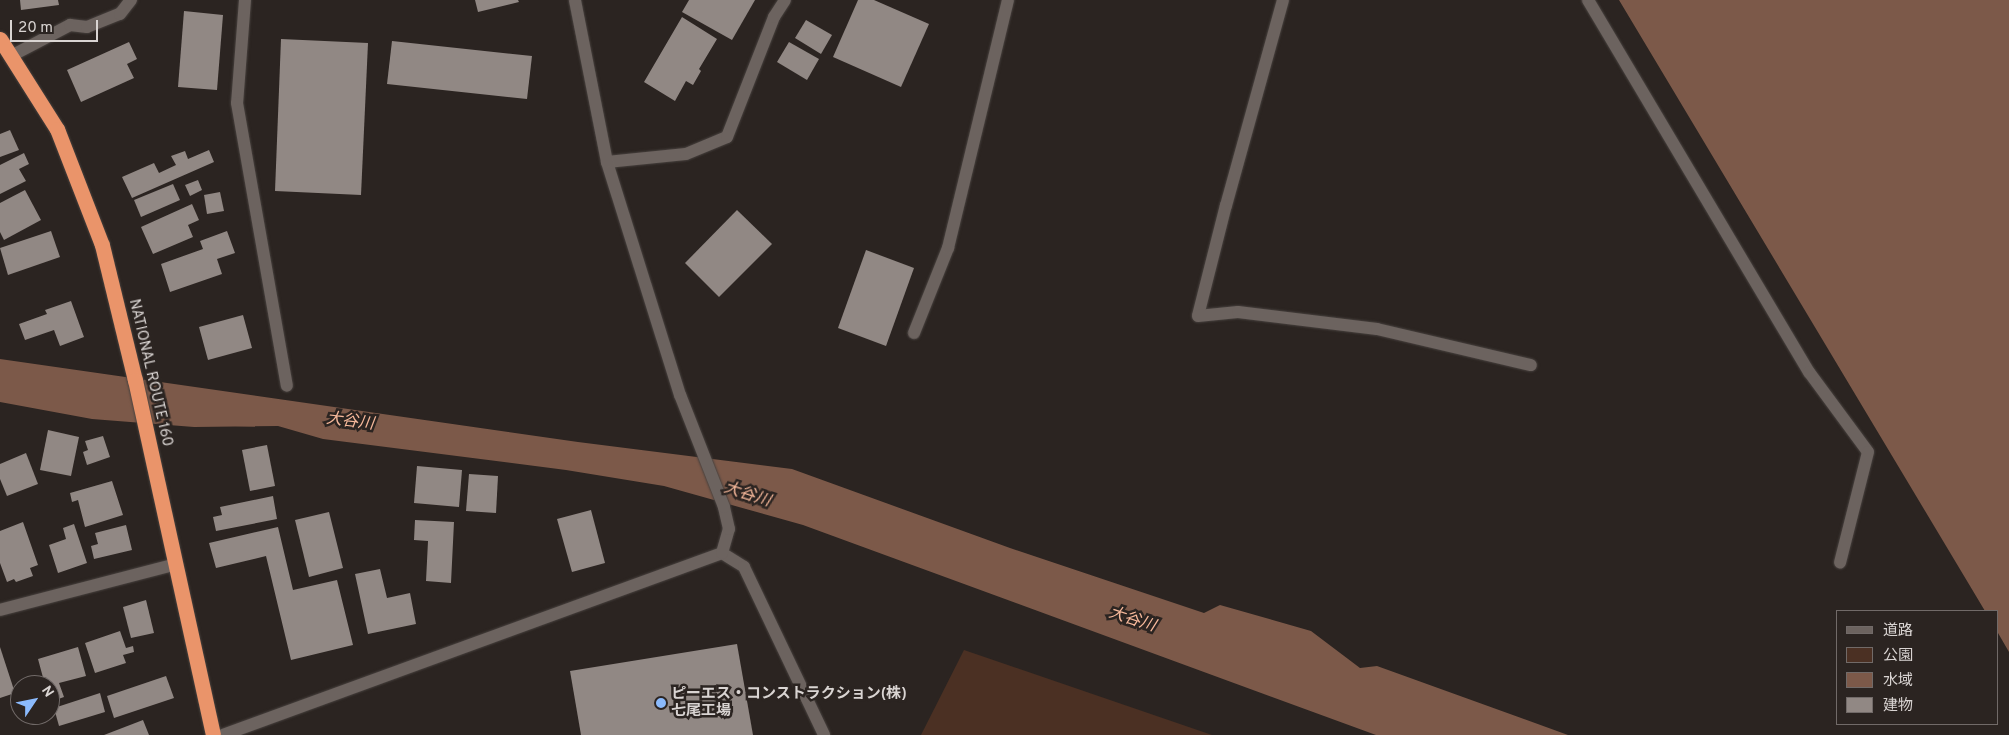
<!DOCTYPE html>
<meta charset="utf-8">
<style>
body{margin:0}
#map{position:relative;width:2009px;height:735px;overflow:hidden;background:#2b2421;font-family:Overpass,"Noto Sans JP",sans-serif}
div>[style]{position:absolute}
.green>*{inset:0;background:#4b3023}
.water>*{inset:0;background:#7c5949}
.building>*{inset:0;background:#918884}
.roads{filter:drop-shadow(0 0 1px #47413e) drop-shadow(0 0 1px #47413e)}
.lane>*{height:12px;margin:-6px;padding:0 6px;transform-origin:6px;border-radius:6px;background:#6c635f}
.street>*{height:12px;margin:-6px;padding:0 6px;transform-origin:6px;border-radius:6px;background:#6c635f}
.secondary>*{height:12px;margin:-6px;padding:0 6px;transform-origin:6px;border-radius:6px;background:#6c635f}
.highway>*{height:15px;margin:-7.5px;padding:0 7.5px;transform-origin:7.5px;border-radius:7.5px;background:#ea946a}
.dots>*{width:14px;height:14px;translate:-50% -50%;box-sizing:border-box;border:2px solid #2b2421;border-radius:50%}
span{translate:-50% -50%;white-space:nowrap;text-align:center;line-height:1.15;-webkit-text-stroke:5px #2b2421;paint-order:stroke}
.street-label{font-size:15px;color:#d9d4d2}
.poi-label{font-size:15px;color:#d9d4d2;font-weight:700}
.left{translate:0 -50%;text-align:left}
.water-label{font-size:16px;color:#f7b99b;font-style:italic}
.legend{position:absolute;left:1836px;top:610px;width:162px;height:115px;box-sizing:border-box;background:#2b2421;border:1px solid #716a68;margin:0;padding:6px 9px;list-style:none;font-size:15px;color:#d9d4d2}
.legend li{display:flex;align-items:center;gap:10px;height:25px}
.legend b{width:25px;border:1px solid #716a68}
.north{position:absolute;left:10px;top:675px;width:50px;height:50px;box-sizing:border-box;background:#2b2421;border:1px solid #716a68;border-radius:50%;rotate:56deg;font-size:14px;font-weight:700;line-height:20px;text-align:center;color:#d9d4d2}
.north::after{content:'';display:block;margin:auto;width:18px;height:22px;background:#8bbafc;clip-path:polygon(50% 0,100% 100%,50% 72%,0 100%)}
.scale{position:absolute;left:10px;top:20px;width:88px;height:22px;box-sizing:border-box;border:2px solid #d9d4d2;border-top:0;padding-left:6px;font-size:15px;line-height:18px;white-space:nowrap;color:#d9d4d2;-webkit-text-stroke:4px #2b2421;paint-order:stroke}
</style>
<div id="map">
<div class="green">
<i style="clip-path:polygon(964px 650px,1212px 735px,921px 735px)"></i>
</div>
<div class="water">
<i style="clip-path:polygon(1619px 0,2009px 0,2009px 652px,1998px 633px,1998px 611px,1985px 611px)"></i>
<i style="clip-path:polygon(0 359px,578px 442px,792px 469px,1010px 548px,1204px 613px,1220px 605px,1311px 631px,1360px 668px,1377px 666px,1568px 735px,1376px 735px,803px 525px,664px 486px,566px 470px,323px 439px,278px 426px,194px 427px,92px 419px,0 402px)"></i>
</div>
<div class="building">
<i style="clip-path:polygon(20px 0,58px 0,59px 5px,21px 10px)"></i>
<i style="clip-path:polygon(475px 0,518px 0,519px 2px,478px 12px)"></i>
<i style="clip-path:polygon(689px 0,755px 0,732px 40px,682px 12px)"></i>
<i style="clip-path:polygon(858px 0,874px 0,929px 24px,901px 87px,833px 57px)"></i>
<i style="clip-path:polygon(184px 11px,223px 15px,217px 90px,178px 87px)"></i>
<i style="clip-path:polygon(682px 17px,717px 39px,699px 69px,701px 71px,693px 85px,686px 81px,675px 101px,644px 82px)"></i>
<i style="clip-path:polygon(806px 20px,832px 35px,821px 54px,795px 38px)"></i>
<i style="clip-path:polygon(281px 39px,368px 43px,361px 195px,275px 191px)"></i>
<i style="clip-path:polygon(392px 41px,532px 56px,527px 99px,387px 84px)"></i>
<i style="clip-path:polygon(129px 42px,137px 59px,127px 64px,134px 78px,81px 102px,67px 70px)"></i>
<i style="clip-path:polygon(789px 42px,819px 59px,807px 80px,777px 62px)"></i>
<i style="clip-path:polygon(10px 130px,19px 150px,0 157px,0 134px)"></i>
<i style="clip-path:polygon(209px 150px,214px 162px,132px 198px,122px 177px,154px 163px,159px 173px,176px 165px,171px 156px,185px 151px,188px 159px)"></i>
<i style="clip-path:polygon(24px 153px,29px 164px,19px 169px,26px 181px,0 194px,0 165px)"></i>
<i style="clip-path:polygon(198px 180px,202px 190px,190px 196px,185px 185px)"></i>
<i style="clip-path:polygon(173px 184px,180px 200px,141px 217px,134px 200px)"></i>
<i style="clip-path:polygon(25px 190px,41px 220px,4px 240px,0 232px,0 203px)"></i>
<i style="clip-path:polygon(220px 192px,224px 211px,207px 214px,204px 195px)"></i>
<i style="clip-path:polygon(192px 204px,199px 220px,188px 225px,193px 237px,153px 254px,141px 227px)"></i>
<i style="clip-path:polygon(737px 210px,772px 244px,719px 297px,685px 263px)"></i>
<i style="clip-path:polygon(51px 231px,60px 257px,8px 275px,0 248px)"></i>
<i style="clip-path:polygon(227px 231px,235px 253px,217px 259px,222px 274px,170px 292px,161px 264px,203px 249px,200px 241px)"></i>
<i style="clip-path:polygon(866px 250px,914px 268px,886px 346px,838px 328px)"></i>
<i style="clip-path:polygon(71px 301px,84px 337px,60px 346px,54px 330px,25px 340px,19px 324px,47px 314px,45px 310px)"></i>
<i style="clip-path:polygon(243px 315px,252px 348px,208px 360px,199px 327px)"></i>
<i style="clip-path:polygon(48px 430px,79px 437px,71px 476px,40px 470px)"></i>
<i style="clip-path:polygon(103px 436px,110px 457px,87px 465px,83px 452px,88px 450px,85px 441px)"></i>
<i style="clip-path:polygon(267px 445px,275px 486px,250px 491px,242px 450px)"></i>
<i style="clip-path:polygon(26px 453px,38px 484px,7px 496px,0 479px,0 464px)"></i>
<i style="clip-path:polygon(417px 466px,462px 470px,459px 507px,414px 503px)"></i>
<i style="clip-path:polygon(469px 474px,498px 476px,496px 513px,466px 511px)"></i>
<i style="clip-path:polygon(112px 481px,123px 515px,85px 527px,78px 500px,72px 502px,70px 493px)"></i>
<i style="clip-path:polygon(273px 496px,277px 519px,216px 531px,213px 517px,222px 515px,220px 507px)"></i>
<i style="clip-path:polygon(591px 510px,605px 563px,572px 572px,557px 519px)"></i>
<i style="clip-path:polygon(329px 512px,343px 568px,309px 577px,295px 520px)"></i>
<i style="clip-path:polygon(415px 520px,454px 522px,451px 583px,426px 581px,428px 541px,414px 540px)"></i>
<i style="clip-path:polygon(23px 522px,38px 565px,30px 568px,33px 576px,16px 582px,14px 579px,7px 582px,0 563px,0 531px)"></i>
<i style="clip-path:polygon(74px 524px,87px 563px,58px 573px,49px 545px,66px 539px,63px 528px)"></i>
<i style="clip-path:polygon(126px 525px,132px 550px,94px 559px,91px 546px,98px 544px,95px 533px)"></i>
<i style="clip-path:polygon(278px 527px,293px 590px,337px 580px,353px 645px,291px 660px,266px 556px,216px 568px,209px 543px)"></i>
<i style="clip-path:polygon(380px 569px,387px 598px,410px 593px,416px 624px,368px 634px,355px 574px)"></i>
<i style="clip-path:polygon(146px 600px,154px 633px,131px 638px,123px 607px)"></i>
<i style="clip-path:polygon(120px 631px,126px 648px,133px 646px,134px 652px,123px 655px,126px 663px,95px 673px,85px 643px)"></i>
<i style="clip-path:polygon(737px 644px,753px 735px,581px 735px,570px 671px)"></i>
<i style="clip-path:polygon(0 647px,15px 693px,0 698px)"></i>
<i style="clip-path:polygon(78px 647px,86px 676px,59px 683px,64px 697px,50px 702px,50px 685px,45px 685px,38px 659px)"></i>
<i style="clip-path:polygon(166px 676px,174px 698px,114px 718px,107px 696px)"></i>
<i style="clip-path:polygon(100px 693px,105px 712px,59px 726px,54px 708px)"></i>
<i style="clip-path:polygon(143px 720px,149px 735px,104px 735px)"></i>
</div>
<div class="roads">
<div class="lane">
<i style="left:245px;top:0;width:103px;rotate:94.4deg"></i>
<i style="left:237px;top:103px;width:287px;rotate:80deg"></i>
<i style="left:1283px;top:0;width:213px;rotate:105.5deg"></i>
<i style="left:1226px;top:205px;width:114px;rotate:104.2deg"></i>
<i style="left:1198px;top:316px;width:40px;rotate:-5.7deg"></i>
<i style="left:1238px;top:312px;width:140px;rotate:7deg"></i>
<i style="left:1377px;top:329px;width:158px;rotate:13.2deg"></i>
<i style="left:1588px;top:0;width:433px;rotate:59.3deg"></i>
<i style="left:1809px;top:372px;width:99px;rotate:53.6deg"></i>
<i style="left:1868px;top:452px;width:114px;rotate:104.2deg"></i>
<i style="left:11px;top:56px;width:67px;rotate:-27.7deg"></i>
<i style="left:70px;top:25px;width:17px;rotate:7deg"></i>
<i style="left:87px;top:27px;width:35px;rotate:-22deg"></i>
<i style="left:120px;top:14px;width:18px;rotate:-52deg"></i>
<i style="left:607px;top:162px;width:79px;rotate:-5.8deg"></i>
<i style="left:686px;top:154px;width:44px;rotate:-22.5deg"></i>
<i style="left:727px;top:137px;width:129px;rotate:-68.6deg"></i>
<i style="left:774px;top:17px;width:20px;rotate:-57deg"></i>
<i style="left:914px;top:333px;width:92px;rotate:-68.2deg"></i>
<i style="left:948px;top:248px;width:255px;rotate:-76.4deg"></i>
</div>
<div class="street">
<i style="left:722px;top:553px;width:26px;rotate:32deg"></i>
<i style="left:744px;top:567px;width:186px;rotate:64.5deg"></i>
<i style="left:0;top:610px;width:182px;rotate:-14.6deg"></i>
</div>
<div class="secondary">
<i style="left:223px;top:735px;width:531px;rotate:-20.04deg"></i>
<i style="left:722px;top:553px;width:25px;rotate:-74deg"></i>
<i style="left:729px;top:529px;width:23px;rotate:-103deg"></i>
<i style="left:724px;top:507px;width:120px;rotate:-111.4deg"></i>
<i style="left:680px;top:395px;width:244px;rotate:-107.4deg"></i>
<i style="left:607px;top:162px;width:165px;rotate:-101.2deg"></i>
</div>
<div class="highway">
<i style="left:0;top:39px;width:107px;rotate:57.7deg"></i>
<i style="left:57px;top:129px;width:124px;rotate:68.8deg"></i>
<i style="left:102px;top:245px;width:139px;rotate:76.3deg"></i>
<i style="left:135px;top:380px;width:363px;rotate:77.6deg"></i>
</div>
</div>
<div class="dots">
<i style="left:661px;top:703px;background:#8bbafc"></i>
</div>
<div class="street-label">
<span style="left:150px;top:373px;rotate:77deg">NATIONAL ROUTE 160</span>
</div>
<div class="poi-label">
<span class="left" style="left:671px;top:703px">ピーエス・コンストラクション(株)<br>七尾工場</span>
</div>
<div class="water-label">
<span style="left:350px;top:422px;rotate:7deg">大谷川</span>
<span style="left:747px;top:495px;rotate:18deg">大谷川</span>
<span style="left:1132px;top:620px;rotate:18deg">大谷川</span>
</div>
<ul class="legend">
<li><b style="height:6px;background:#6c635f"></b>道路</li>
<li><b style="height:14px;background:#4b3023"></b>公園</li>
<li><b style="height:14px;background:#7c5949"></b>水域</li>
<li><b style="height:14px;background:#918884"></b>建物</li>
</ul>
<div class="north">N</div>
<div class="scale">20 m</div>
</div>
